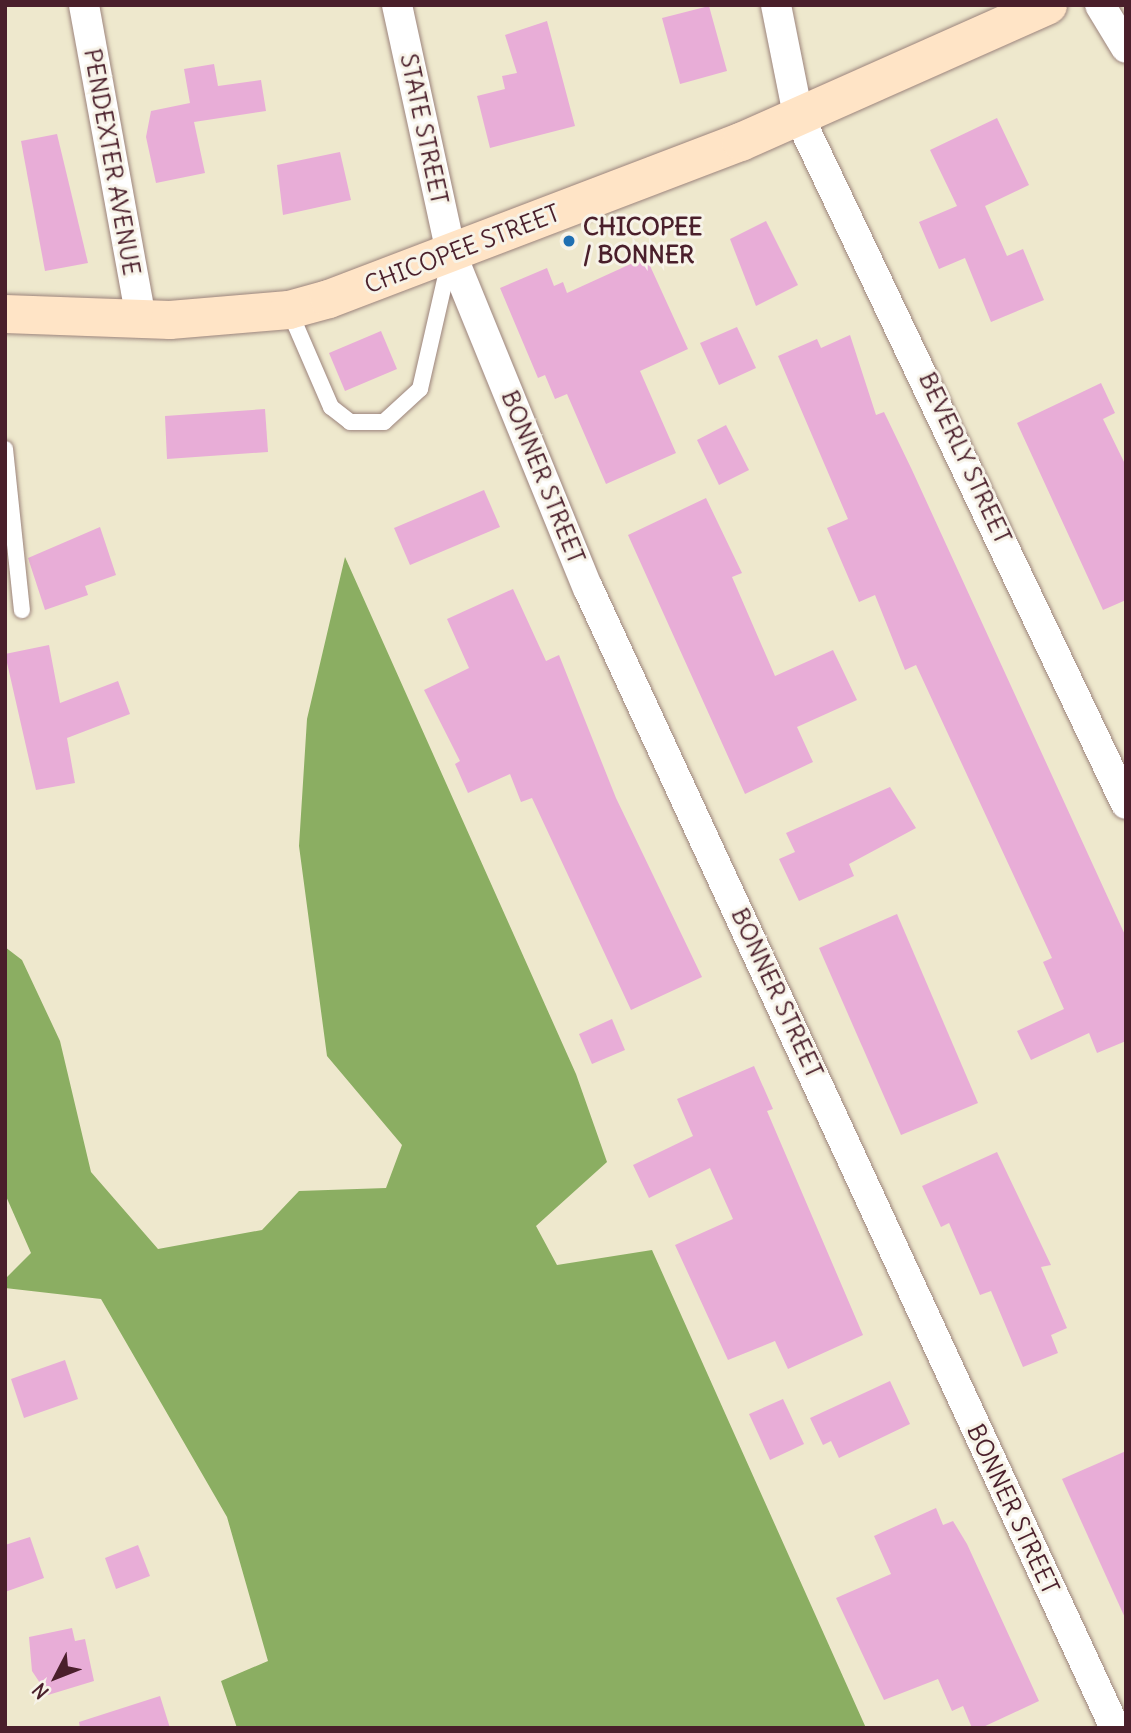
<!DOCTYPE html>
<style>
body{margin:0}
#map{position:relative;width:1131px;height:1733px;overflow:hidden;background:#eee8cd;font-family:Delius,sans-serif}
div>[style]{position:absolute}
.forest>*{inset:0;background:#8bae62}
.building>*{inset:0;background:#e8add7}
.roads{filter:drop-shadow(0 0 2px #9c847c) drop-shadow(0 0 2px #9c847c)}
.service>*{height:16px;margin:-8px;padding:0 8px;transform-origin:8px;border-radius:8px;background:#fff}
.minor>*{height:30px;margin:-15px;padding:0 15px;transform-origin:15px;border-radius:15px;background:#fff}
.secondary>*{height:38px;margin:-19px;padding:0 19px;transform-origin:19px;border-radius:19px;background:#ffe4c6}
.dots>*{width:19px;height:19px;translate:-50% -50%;box-sizing:border-box;border:4px solid #f7f3e8;border-radius:50%}
span{translate:-50% -50%;white-space:nowrap;text-align:center;line-height:1.15;-webkit-text-stroke:6px #f7f3e8;paint-order:stroke}
.street-label{font-size:24px;color:#4a1f2b}
.poi-label{font-size:24px;color:#4a1f2b;font-weight:700}
.left{translate:0 -50%;text-align:left}
.frame{position:absolute;inset:0;border:7px solid #4a1f2b;pointer-events:none}
.north{position:absolute;left:21px;top:1642px;width:70px;height:70px;-webkit-text-stroke:5px #f7f3e8;paint-order:stroke;rotate:228deg;font-size:19px;font-weight:700;line-height:28px;text-align:center;color:#4a1f2b}
.north::after{content:'';display:block;margin:auto;width:24px;height:32px;background:#4a1f2b;clip-path:polygon(50% 0,100% 100%,50% 72%,0 100%)}
</style>
<div id="map">
<div class="forest">
<i style="clip-path:polygon(345px 557px,576px 1074px,607px 1162px,536px 1226px,557px 1265px,652px 1250px,866px 1728px,237px 1728px,221px 1681px,268px 1661px,227px 1517px,101px 1299px,5px 1288px,5px 1279px,31px 1253px,5px 1194px,5px 947px,22px 960px,60px 1041px,91px 1172px,158px 1249px,262px 1230px,299px 1191px,386px 1188px,402px 1145px,327px 1056px,299px 846px,307px 719px)"></i>
</div>
<div class="building">
<i style="clip-path:polygon(709px 6px,727px 71px,680px 84px,662px 18px)"></i>
<i style="clip-path:polygon(547px 21px,575px 126px,490px 148px,477px 96px,505px 89px,502px 76px,517px 73px,505px 35px)"></i>
<i style="clip-path:polygon(214px 64px,218px 86px,261px 80px,266px 111px,194px 122px,205px 173px,156px 183px,146px 137px,151px 111px,190px 103px,184px 69px)"></i>
<i style="clip-path:polygon(997px 118px,1029px 185px,985px 206px,1007px 256px,1023px 249px,1044px 300px,991px 322px,965px 258px,939px 269px,919px 222px,957px 206px,930px 150px)"></i>
<i style="clip-path:polygon(57px 134px,88px 263px,45px 271px,21px 141px)"></i>
<i style="clip-path:polygon(340px 152px,351px 200px,283px 215px,277px 165px)"></i>
<i style="clip-path:polygon(766px 221px,798px 285px,756px 306px,730px 239px)"></i>
<i style="clip-path:polygon(646px 257px,688px 349px,640px 371px,676px 453px,606px 484px,567px 394px,555px 399px,545px 375px,538px 378px,500px 288px,547px 268px,554px 286px,563px 282px,567px 293px)"></i>
<i style="clip-path:polygon(737px 327px,756px 368px,719px 385px,700px 343px)"></i>
<i style="clip-path:polygon(381px 331px,397px 369px,345px 391px,329px 353px)"></i>
<i style="clip-path:polygon(850px 335px,876px 415px,884px 412px,912px 470px,1126px 937px,1126px 1041px,1097px 1053px,1089px 1033px,1031px 1060px,1017px 1031px,1064px 1009px,1043px 962px,1052px 958px,916px 665px,905px 670px,875px 595px,859px 602px,827px 528px,848px 519px,778px 356px,817px 339px,821px 348px)"></i>
<i style="clip-path:polygon(1101px 383px,1115px 413px,1103px 419px,1126px 466px,1126px 600px,1103px 610px,1017px 423px)"></i>
<i style="clip-path:polygon(265px 409px,268px 452px,167px 459px,165px 416px)"></i>
<i style="clip-path:polygon(726px 425px,749px 470px,719px 485px,697px 440px)"></i>
<i style="clip-path:polygon(484px 490px,500px 527px,410px 565px,394px 528px)"></i>
<i style="clip-path:polygon(706px 498px,742px 573px,732px 577px,775px 676px,833px 650px,857px 700px,797px 727px,813px 762px,745px 794px,628px 535px)"></i>
<i style="clip-path:polygon(100px 527px,116px 575px,85px 586px,88px 595px,45px 610px,28px 558px)"></i>
<i style="clip-path:polygon(513px 589px,546px 661px,559px 655px,616px 798px,702px 977px,631px 1010px,532px 798px,521px 802px,510px 774px,468px 793px,455px 764px,460px 761px,424px 690px,469px 668px,447px 619px)"></i>
<i style="clip-path:polygon(49px 645px,60px 703px,118px 681px,130px 714px,67px 738px,75px 783px,36px 790px,5px 654px)"></i>
<i style="clip-path:polygon(890px 787px,916px 828px,849px 864px,854px 876px,799px 901px,779px 859px,795px 852px,786px 833px)"></i>
<i style="clip-path:polygon(897px 914px,978px 1103px,901px 1135px,819px 948px)"></i>
<i style="clip-path:polygon(612px 1019px,625px 1050px,592px 1064px,579px 1034px)"></i>
<i style="clip-path:polygon(754px 1066px,773px 1109px,767px 1111px,863px 1335px,788px 1369px,775px 1341px,728px 1360px,675px 1245px,733px 1219px,710px 1168px,649px 1198px,633px 1165px,693px 1136px,677px 1099px)"></i>
<i style="clip-path:polygon(997px 1152px,1051px 1265px,1041px 1267px,1067px 1328px,1051px 1335px,1058px 1353px,1023px 1367px,991px 1291px,980px 1295px,949px 1223px,941px 1227px,922px 1186px)"></i>
<i style="clip-path:polygon(65px 1360px,78px 1399px,24px 1418px,11px 1379px)"></i>
<i style="clip-path:polygon(890px 1381px,910px 1424px,839px 1458px,831px 1441px,823px 1445px,810px 1418px)"></i>
<i style="clip-path:polygon(783px 1399px,804px 1444px,770px 1460px,749px 1414px)"></i>
<i style="clip-path:polygon(1126px 1451px,1126px 1620px,1062px 1479px)"></i>
<i style="clip-path:polygon(936px 1508px,943px 1525px,953px 1521px,967px 1544px,1039px 1701px,981px 1728px,972px 1728px,963px 1706px,952px 1711px,938px 1679px,884px 1700px,836px 1598px,891px 1574px,874px 1536px)"></i>
<i style="clip-path:polygon(30px 1537px,44px 1578px,5px 1592px,5px 1545px)"></i>
<i style="clip-path:polygon(138px 1545px,150px 1576px,116px 1589px,105px 1558px)"></i>
<i style="clip-path:polygon(72px 1628px,75px 1641px,85px 1639px,94px 1681px,48px 1695px,32px 1671px,29px 1637px)"></i>
<i style="clip-path:polygon(160px 1696px,170px 1728px,80px 1728px,79px 1722px)"></i>
</div>
<div class="roads">
<div class="service">
<i style="left:289px;top:310px;width:106px;rotate:66.6deg"></i>
<i style="left:331px;top:407px;width:24px;rotate:38deg"></i>
<i style="left:350px;top:422px;width:34px"></i>
<i style="left:384px;top:422px;width:49px;rotate:-42.5deg"></i>
<i style="left:420px;top:389px;width:134px;rotate:-77.1deg"></i>
<i style="left:5px;top:449px;width:162px;rotate:84deg"></i>
</div>
<div class="minor">
<i style="left:84px;top:5px;width:319px;rotate:79.7deg"></i>
<i style="left:397px;top:5px;width:254px;rotate:77.7deg"></i>
<i style="left:451px;top:253px;width:362px;rotate:67.8deg"></i>
<i style="left:588px;top:588px;width:1256px;rotate:65.19deg"></i>
<i style="left:776px;top:5px;width:112px;rotate:78.7deg"></i>
<i style="left:798px;top:115px;width:763px;rotate:64.54deg"></i>
<i style="left:1100px;top:5px;width:50px;rotate:58.8deg"></i>
</div>
<div class="secondary">
<i style="left:5px;top:314px;width:165px;rotate:2.1deg"></i>
<i style="left:170px;top:320px;width:119px;rotate:-4.8deg"></i>
<i style="left:289px;top:310px;width:41px;rotate:-15.4deg"></i>
<i style="left:329px;top:299px;width:441px;rotate:-20.9deg"></i>
<i style="left:741px;top:142px;width:336px;rotate:-24deg"></i>
</div>
</div>
<div class="dots">
<i style="left:569px;top:241px;background:#1f6fb2"></i>
</div>
<div class="street-label">
<span style="left:424px;top:129px;rotate:78deg">STATE STREET</span>
<span style="left:112px;top:162px;rotate:80deg">PENDEXTER AVENUE</span>
<span style="left:462px;top:249px;rotate:-21deg">CHICOPEE STREET</span>
<span style="left:965px;top:458px;rotate:65deg">BEVERLY STREET</span>
<span style="left:543px;top:477px;rotate:68deg">BONNER STREET</span>
<span style="left:777px;top:993px;rotate:65deg">BONNER STREET</span>
<span style="left:1013px;top:1509px;rotate:65deg">BONNER STREET</span>
</div>
<div class="poi-label">
<span class="left" style="left:583px;top:241px">CHICOPEE<br>/ BONNER</span>
</div>
<div class="frame"></div>
<div class="north">N</div>
</div>
